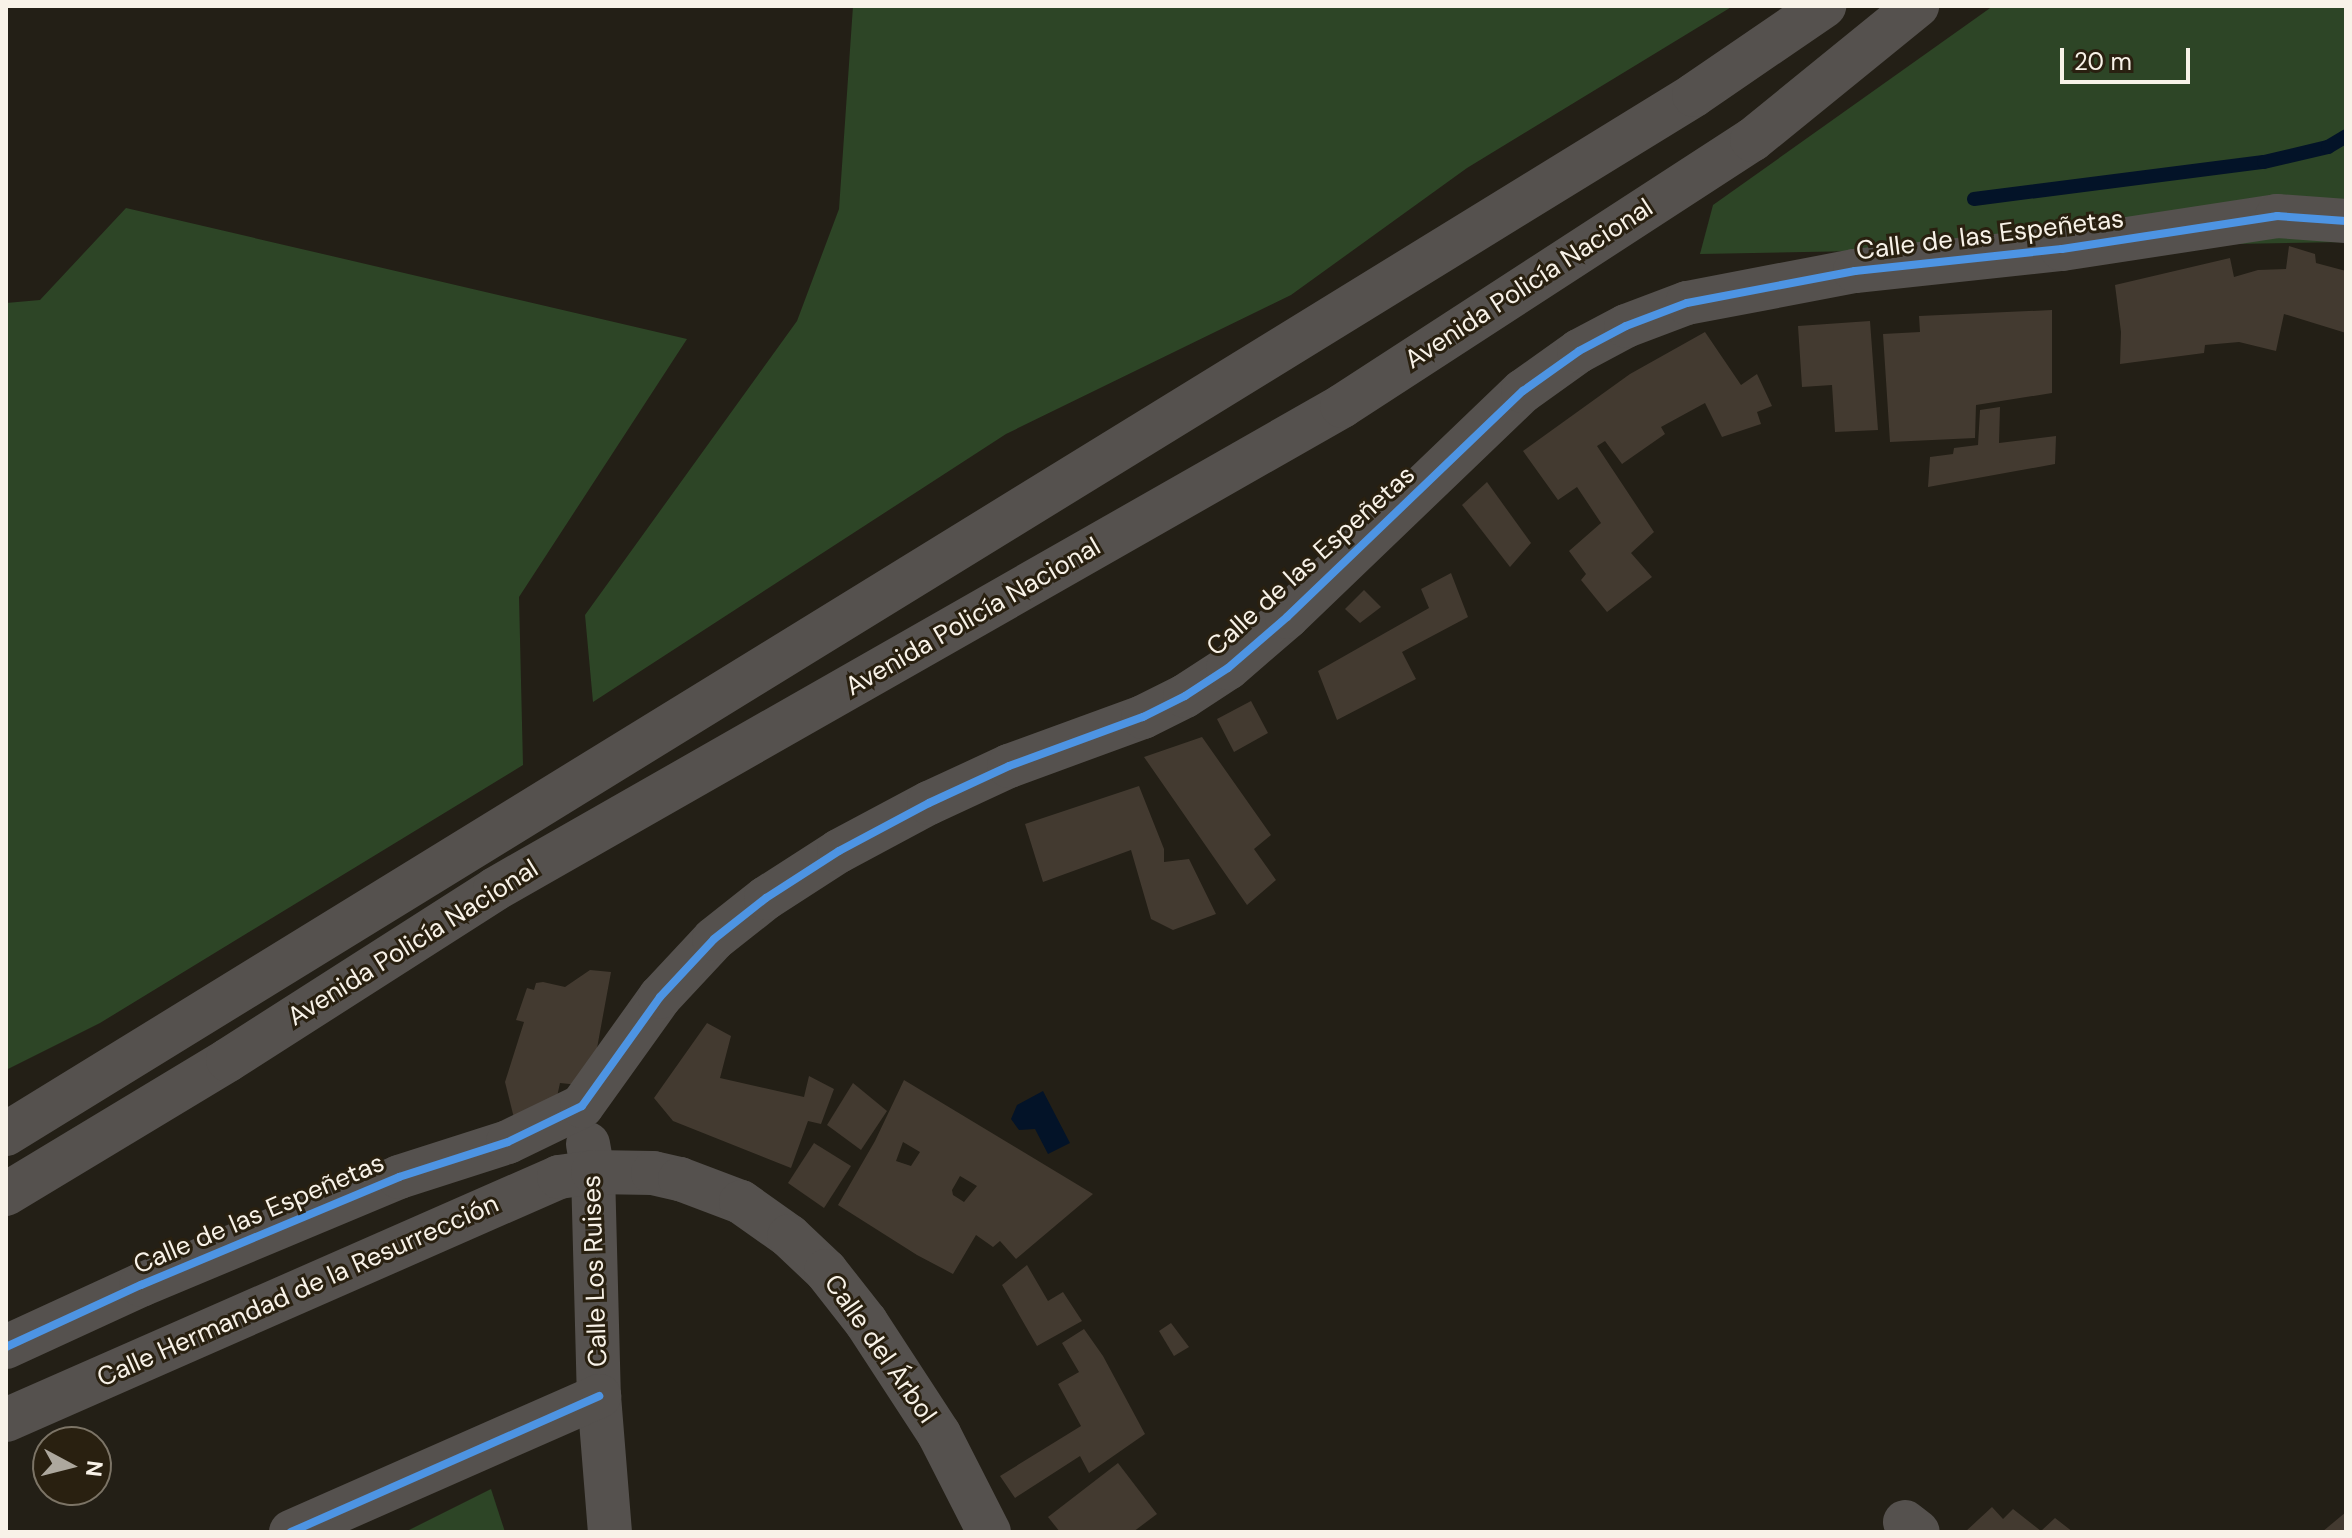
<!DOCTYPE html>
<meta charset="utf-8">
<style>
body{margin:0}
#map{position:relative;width:2352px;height:1538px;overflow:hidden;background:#231f16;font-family:"DM Sans",sans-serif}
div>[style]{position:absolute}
.green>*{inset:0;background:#2d4526}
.water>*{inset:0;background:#031328}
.stream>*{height:14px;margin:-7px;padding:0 7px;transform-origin:7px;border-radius:7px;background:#031328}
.building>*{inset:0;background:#433a30}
.minor>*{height:44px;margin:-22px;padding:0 22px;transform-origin:22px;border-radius:22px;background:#55514e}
.cycleway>*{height:8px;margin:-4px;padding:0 4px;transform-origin:4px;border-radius:4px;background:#4d94e3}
span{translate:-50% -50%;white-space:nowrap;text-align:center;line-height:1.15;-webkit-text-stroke:6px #292010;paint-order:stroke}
.street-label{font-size:26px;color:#f8f2e8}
.frame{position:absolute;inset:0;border:8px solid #f8f2e8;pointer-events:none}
.north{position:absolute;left:32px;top:1426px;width:80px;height:80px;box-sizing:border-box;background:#292010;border:2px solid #7c7466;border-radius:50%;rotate:97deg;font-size:22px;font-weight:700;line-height:32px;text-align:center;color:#f8f2e8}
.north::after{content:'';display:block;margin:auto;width:28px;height:36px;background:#ada89e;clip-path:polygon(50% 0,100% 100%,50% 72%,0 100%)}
.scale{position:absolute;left:2060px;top:48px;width:130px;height:36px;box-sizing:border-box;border:4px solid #f8f2e8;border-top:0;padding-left:10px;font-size:24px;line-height:28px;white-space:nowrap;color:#f8f2e8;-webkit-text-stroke:6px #292010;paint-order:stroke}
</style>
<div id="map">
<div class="green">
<i style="clip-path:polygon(853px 6px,1733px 6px,1467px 168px,1291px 295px,1006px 434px,593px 702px,585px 615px,797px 321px,839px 209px)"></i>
<i style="clip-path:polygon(1993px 6px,2346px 6px,2346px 242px,1700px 254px,1713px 205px)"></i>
<i style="clip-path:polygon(126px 208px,687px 339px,519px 597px,523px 765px,100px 1023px,6px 1070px,6px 303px,40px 300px)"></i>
<i style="clip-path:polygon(491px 1489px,505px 1532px,405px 1532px)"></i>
</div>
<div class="water">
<i style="clip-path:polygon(1043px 1091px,1070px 1143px,1048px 1154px,1035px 1129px,1019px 1130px,1011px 1119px,1017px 1105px)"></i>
</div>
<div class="stream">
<i style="left:1974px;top:199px;width:292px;rotate:-7.3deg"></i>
<i style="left:2264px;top:162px;width:66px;rotate:-13.2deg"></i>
<i style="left:2328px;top:147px;width:21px;rotate:-31deg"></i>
</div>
<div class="building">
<i style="clip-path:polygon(2289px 246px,2315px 254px,2316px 263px,2346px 271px,2346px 333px,2284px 314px,2276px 351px,2239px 342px,2205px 345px,2204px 353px,2120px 364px,2121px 332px,2115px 285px,2230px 258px,2234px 277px,2258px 270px,2286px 269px)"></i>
<i style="clip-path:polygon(2052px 310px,2052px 393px,1976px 405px,1975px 438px,1890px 442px,1883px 334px,1920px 332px,1919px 316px)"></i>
<i style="clip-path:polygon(1870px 321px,1878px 430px,1835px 432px,1832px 385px,1802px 387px,1798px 326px)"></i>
<i style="clip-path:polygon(1705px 332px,1741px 385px,1757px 374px,1772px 406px,1757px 412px,1761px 424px,1722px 437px,1705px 403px,1661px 427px,1665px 434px,1622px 464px,1605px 441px,1597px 446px,1654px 532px,1631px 553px,1652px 577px,1607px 612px,1581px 580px,1586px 574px,1569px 551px,1601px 523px,1577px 487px,1558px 500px,1523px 451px,1630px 374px)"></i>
<i style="clip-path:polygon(2000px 407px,1999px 443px,2056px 436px,2055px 464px,1928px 487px,1930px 457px,1953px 454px,1954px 448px,1978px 445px,1980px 410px)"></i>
<i style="clip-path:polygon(1487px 482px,1531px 543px,1510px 567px,1462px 505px)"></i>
<i style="clip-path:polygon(1451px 573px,1468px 617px,1402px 652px,1416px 679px,1337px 720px,1318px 671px,1429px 608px,1421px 589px)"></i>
<i style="clip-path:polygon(1364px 590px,1381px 607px,1360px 623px,1345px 609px)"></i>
<i style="clip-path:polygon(1251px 701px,1268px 733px,1234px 752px,1217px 719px)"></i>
<i style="clip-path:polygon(1202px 737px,1271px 835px,1254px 849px,1276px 880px,1247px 905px,1144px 757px)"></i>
<i style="clip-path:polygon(1139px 786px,1164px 849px,1164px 862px,1189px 859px,1216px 914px,1173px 930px,1151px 919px,1131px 850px,1043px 882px,1025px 824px)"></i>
<i style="clip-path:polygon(590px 970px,611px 972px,593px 1070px,579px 1085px,560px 1083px,555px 1106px,515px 1122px,505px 1082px,524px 1022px,516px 1020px,527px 988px,534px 990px,536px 983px,543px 982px,565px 987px)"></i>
<i style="clip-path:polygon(707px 1023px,731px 1036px,720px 1078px,804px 1097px,809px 1076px,834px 1089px,821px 1124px,808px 1121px,791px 1168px,673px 1121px,654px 1098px)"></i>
<i style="clip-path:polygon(evenodd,904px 1080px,1093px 1194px,1016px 1259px,1000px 1241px,993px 1247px,976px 1235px,953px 1274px,917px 1255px,838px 1205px,875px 1141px,904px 1080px,903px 1142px,920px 1152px,911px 1166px,896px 1161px,903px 1142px,904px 1080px,960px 1176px,977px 1186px,964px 1202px,953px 1195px,952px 1190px,960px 1176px)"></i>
<i style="clip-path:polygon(853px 1083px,887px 1111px,861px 1150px,827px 1125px)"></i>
<i style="clip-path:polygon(814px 1143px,851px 1166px,824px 1208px,788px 1183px)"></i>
<i style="clip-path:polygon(1027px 1265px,1048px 1301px,1063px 1292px,1082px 1321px,1037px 1346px,1002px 1285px)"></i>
<i style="clip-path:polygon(1171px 1323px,1189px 1347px,1174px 1356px,1159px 1331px)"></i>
<i style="clip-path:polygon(1084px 1329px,1103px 1356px,1145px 1434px,1089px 1473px,1080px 1456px,1015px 1498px,1000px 1476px,1081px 1426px,1058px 1384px,1079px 1372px,1062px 1343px)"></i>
<i style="clip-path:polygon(1118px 1463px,1157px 1514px,1133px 1532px,1060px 1532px,1048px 1517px)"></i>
<i style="clip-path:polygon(1992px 1507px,2003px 1519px,2013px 1509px,2041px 1531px,2055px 1518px,2073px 1532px,1965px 1532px)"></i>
<i style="clip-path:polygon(2346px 1512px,2346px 1532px,2322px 1532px)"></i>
</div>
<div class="minor">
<i style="left:6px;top:1134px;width:1982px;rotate:-31.61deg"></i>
<i style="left:1694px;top:95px;width:158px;rotate:-34.4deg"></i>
<i style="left:588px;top:1144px;width:28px;rotate:80deg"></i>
<i style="left:593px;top:1172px;width:224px;rotate:88.5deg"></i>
<i style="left:599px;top:1396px;width:136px;rotate:85.4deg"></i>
<i style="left:6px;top:1194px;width:259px;rotate:-31.1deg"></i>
<i style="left:228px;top:1060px;width:317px;rotate:-32.6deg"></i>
<i style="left:495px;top:889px;width:975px;rotate:-29.69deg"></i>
<i style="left:1342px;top:406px;width:489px;rotate:-33deg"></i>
<i style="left:1752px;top:140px;width:213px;rotate:-39.1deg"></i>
<i style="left:6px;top:1347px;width:149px;rotate:-24.7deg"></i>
<i style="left:141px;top:1285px;width:280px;rotate:-22.7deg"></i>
<i style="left:399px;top:1177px;width:114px;rotate:-17.8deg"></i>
<i style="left:508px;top:1142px;width:82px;rotate:-25.9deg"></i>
<i style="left:582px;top:1106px;width:134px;rotate:-54.4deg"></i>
<i style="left:660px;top:997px;width:79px;rotate:-47deg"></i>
<i style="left:714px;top:939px;width:66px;rotate:-38.3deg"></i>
<i style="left:766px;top:898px;width:87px;rotate:-32.8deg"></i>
<i style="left:839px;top:851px;width:102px;rotate:-28.1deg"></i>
<i style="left:929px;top:803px;width:88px;rotate:-24.8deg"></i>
<i style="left:1009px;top:766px;width:143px;rotate:-20.1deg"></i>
<i style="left:1143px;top:717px;width:47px;rotate:-26.6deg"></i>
<i style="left:1185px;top:696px;width:51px;rotate:-33.1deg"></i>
<i style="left:1228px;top:668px;width:78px;rotate:-40.8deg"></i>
<i style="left:1287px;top:617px;width:327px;rotate:-43.8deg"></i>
<i style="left:1523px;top:391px;width:69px;rotate:-35.5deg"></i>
<i style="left:1579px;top:351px;width:53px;rotate:-28deg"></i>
<i style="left:1626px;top:326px;width:65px;rotate:-20.7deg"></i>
<i style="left:1687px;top:303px;width:171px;rotate:-10.8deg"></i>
<i style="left:1855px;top:271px;width:208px;rotate:-6.1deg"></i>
<i style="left:2062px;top:249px;width:218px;rotate:-8.7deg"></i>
<i style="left:2277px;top:216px;width:69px;rotate:4.1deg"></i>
<i style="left:6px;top:1420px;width:604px;rotate:-23.72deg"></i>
<i style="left:559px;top:1177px;width:34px;rotate:-8deg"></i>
<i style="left:593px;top:1172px;width:60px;rotate:1deg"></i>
<i style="left:653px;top:1173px;width:28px;rotate:13deg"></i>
<i style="left:680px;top:1179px;width:65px;rotate:20.7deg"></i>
<i style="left:741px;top:1202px;width:59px;rotate:35.3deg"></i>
<i style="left:789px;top:1236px;width:51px;rotate:43.4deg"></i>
<i style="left:826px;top:1271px;width:65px;rotate:51.9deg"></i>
<i style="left:866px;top:1322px;width:134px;rotate:56.9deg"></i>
<i style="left:939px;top:1434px;width:110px;rotate:63deg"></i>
<i style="left:1905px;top:1522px;width:16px;rotate:38deg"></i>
<i style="left:291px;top:1532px;width:337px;rotate:-23.8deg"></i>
</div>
<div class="cycleway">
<i style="left:6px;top:1347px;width:149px;rotate:-24.7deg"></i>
<i style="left:141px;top:1285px;width:280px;rotate:-22.7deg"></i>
<i style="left:399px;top:1177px;width:114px;rotate:-17.8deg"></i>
<i style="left:508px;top:1142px;width:82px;rotate:-25.9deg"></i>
<i style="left:582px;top:1106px;width:134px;rotate:-54.4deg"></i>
<i style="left:660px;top:997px;width:79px;rotate:-47deg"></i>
<i style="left:714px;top:939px;width:66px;rotate:-38.3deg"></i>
<i style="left:766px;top:898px;width:87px;rotate:-32.8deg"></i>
<i style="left:839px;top:851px;width:102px;rotate:-28.1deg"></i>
<i style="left:929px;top:803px;width:88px;rotate:-24.8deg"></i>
<i style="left:1009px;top:766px;width:143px;rotate:-20.1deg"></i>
<i style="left:1143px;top:717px;width:47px;rotate:-26.6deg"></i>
<i style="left:1185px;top:696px;width:51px;rotate:-33.1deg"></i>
<i style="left:1228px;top:668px;width:78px;rotate:-40.8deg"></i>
<i style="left:1287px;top:617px;width:327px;rotate:-43.8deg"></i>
<i style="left:1523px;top:391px;width:69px;rotate:-35.5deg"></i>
<i style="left:1579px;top:351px;width:53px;rotate:-28deg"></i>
<i style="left:1626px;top:326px;width:65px;rotate:-20.7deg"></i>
<i style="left:1687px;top:303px;width:171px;rotate:-10.8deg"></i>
<i style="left:1855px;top:271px;width:208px;rotate:-6.1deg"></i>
<i style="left:2062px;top:249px;width:218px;rotate:-8.7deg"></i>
<i style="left:2277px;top:216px;width:69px;rotate:4.1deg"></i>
<i style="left:291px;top:1532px;width:337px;rotate:-23.8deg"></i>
</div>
<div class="street-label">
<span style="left:1990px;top:235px;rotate:-7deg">Calle de las Espeñetas</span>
<span style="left:1529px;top:284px;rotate:-33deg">Avenida Policía Nacional</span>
<span style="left:1311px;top:561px;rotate:-42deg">Calle de las Espeñetas</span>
<span style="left:973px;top:617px;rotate:-30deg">Avenida Policía Nacional</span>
<span style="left:413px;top:943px;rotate:-32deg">Avenida Policía Nacional</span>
<span style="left:259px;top:1214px;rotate:-23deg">Calle de las Espeñetas</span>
<span style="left:595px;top:1271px;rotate:-92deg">Calle Los Ruises</span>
<span style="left:298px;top:1291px;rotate:-24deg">Calle Hermandad de la Resurrección</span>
<span style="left:880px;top:1349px;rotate:55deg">Calle del Árbol</span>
</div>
<div class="frame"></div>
<div class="north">N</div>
<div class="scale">20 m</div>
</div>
